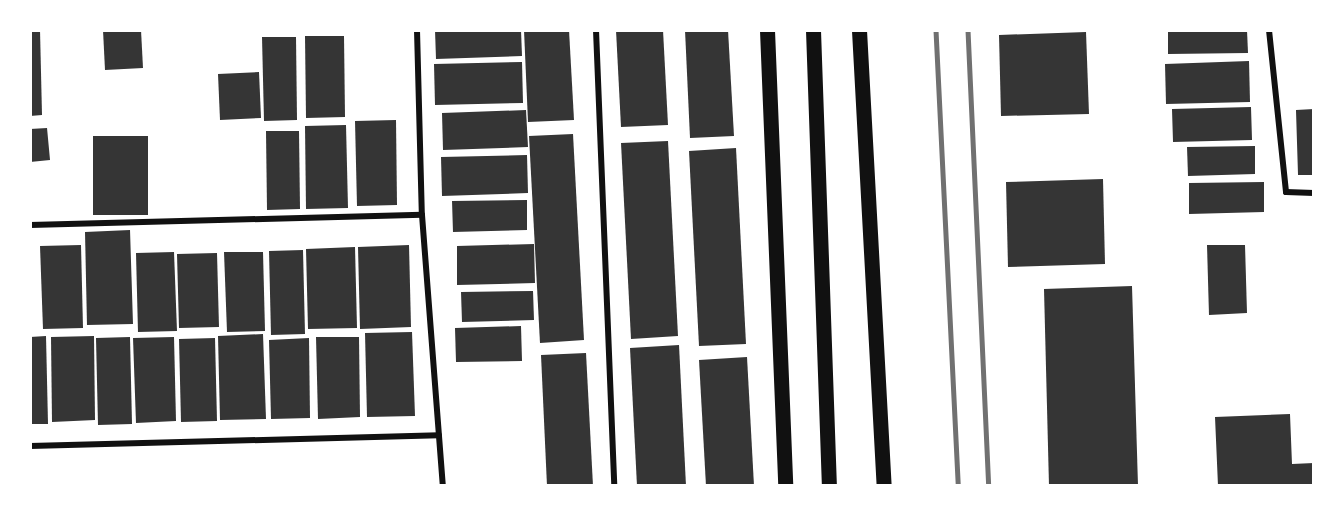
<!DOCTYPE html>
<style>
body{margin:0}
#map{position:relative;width:1344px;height:516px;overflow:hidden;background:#fff;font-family:"Fira Sans Condensed",sans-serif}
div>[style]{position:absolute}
.building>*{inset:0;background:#353535}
.minor>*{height:6px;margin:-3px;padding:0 3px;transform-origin:3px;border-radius:3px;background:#111}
.primary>*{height:15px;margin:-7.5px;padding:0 7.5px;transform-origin:7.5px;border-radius:7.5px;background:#111}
.rail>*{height:4.5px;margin:-2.25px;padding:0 2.25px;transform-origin:2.25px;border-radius:2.25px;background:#707070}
span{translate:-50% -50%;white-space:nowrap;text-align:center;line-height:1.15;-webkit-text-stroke:4.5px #fff;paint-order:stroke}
.frame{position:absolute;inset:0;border:32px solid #fff;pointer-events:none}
</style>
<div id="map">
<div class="building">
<i style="clip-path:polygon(30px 30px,40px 30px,42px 115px,30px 116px)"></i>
<i style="clip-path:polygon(103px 30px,141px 30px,143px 68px,105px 70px)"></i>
<i style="clip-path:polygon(435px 30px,521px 30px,522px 56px,436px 59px)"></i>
<i style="clip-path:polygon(524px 30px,569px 30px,574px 120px,528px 122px)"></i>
<i style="clip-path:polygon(616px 30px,663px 30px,668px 125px,621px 127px)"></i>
<i style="clip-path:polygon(685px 30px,728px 30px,734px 136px,690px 138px)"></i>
<i style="clip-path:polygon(1168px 30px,1247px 30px,1248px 53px,1168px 54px)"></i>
<i style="clip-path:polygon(1086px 32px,1089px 114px,1001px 116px,999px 35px)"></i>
<i style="clip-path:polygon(305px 36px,344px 36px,345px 117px,306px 118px)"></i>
<i style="clip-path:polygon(262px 37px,296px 37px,297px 120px,264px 121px)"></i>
<i style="clip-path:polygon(1249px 61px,1250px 102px,1166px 104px,1165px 64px)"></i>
<i style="clip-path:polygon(522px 62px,523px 103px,435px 105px,434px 64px)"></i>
<i style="clip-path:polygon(259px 72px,261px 118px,220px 120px,218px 74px)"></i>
<i style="clip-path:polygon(1251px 107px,1252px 140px,1173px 142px,1172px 109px)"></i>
<i style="clip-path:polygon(1314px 109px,1314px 175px,1298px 175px,1296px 110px)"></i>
<i style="clip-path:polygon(526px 110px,528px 147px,443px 150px,442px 113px)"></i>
<i style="clip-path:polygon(396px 120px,397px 205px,357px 206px,355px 121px)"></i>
<i style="clip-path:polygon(346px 125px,348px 208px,306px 209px,305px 126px)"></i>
<i style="clip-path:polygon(47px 128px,50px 160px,30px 162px,30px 129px)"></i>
<i style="clip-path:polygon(266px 131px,299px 131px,300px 209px,267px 210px)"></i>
<i style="clip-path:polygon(573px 134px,584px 340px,540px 343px,529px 136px)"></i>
<i style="clip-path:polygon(93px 136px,148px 136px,148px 215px,93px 215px)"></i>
<i style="clip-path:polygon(668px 141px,678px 336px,631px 339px,621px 143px)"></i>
<i style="clip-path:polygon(1255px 146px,1255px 174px,1188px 176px,1187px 147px)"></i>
<i style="clip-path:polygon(736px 148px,746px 344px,699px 346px,689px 151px)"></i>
<i style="clip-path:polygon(527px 155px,528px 193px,442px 196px,441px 157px)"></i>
<i style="clip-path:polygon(1103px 179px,1105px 264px,1008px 267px,1006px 182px)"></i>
<i style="clip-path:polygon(1264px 182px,1264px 212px,1189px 214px,1189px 183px)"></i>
<i style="clip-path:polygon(527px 200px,527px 230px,453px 232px,452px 201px)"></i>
<i style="clip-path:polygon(130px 230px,133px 324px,87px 325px,85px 232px)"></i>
<i style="clip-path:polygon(534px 244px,535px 283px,457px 285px,457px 246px)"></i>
<i style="clip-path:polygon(81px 245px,83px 328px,43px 329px,40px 246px)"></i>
<i style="clip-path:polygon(409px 245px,411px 327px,360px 329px,358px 247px)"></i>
<i style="clip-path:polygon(1207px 245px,1245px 245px,1247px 313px,1209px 315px)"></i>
<i style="clip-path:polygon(355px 247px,357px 328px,308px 329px,306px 249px)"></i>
<i style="clip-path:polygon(303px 250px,305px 334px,271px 335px,269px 251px)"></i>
<i style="clip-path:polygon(174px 252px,177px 331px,138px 332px,136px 253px)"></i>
<i style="clip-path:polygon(224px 252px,263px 252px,265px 331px,227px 332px)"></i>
<i style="clip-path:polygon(217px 253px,219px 327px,179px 328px,177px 254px)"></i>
<i style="clip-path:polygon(1132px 286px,1138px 486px,1049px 486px,1044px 289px)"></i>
<i style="clip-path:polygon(533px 291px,534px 320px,462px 322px,461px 292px)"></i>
<i style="clip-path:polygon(521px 326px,522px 361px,456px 362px,455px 328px)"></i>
<i style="clip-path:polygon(412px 332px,415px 416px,367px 417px,365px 333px)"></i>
<i style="clip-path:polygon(263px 334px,266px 419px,220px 420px,218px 336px)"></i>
<i style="clip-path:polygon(46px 336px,48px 424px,30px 424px,30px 337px)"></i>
<i style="clip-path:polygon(94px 336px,95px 420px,52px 422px,51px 337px)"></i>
<i style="clip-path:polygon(130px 337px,132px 424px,98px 425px,96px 338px)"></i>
<i style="clip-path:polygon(174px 337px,176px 421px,136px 423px,133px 338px)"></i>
<i style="clip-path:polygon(316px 337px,359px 337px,360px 417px,318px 419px)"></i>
<i style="clip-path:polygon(215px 338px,217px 421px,181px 422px,179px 339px)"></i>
<i style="clip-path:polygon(309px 338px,310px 418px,271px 419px,269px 340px)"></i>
<i style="clip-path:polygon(679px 345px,686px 486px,637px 486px,630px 348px)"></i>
<i style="clip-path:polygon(586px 353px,593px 486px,547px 486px,541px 355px)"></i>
<i style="clip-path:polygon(747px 357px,754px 486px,706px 486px,699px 360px)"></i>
<i style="clip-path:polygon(1290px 414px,1292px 464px,1314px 463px,1314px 486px,1218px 486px,1215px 417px)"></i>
</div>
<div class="minor">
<i style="left:417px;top:30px;width:185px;rotate:88.5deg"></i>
<i style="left:422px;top:215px;width:272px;rotate:85.6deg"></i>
<i style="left:596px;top:30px;width:456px;rotate:87.7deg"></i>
<i style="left:1269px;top:30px;width:163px;rotate:84deg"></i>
<i style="left:1286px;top:192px;width:28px;rotate:2deg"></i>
<i style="left:30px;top:225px;width:392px;rotate:-1.5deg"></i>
<i style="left:30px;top:446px;width:409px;rotate:-1.5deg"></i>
</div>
<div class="primary">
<i style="left:767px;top:30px;width:456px;rotate:87.7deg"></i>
<i style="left:813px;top:30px;width:456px;rotate:88deg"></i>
<i style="left:859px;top:30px;width:457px;rotate:86.9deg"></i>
</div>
<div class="rail">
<i style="left:936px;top:30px;width:457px;rotate:87.2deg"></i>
<i style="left:968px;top:30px;width:456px;rotate:87.4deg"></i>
</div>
<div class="frame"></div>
</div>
